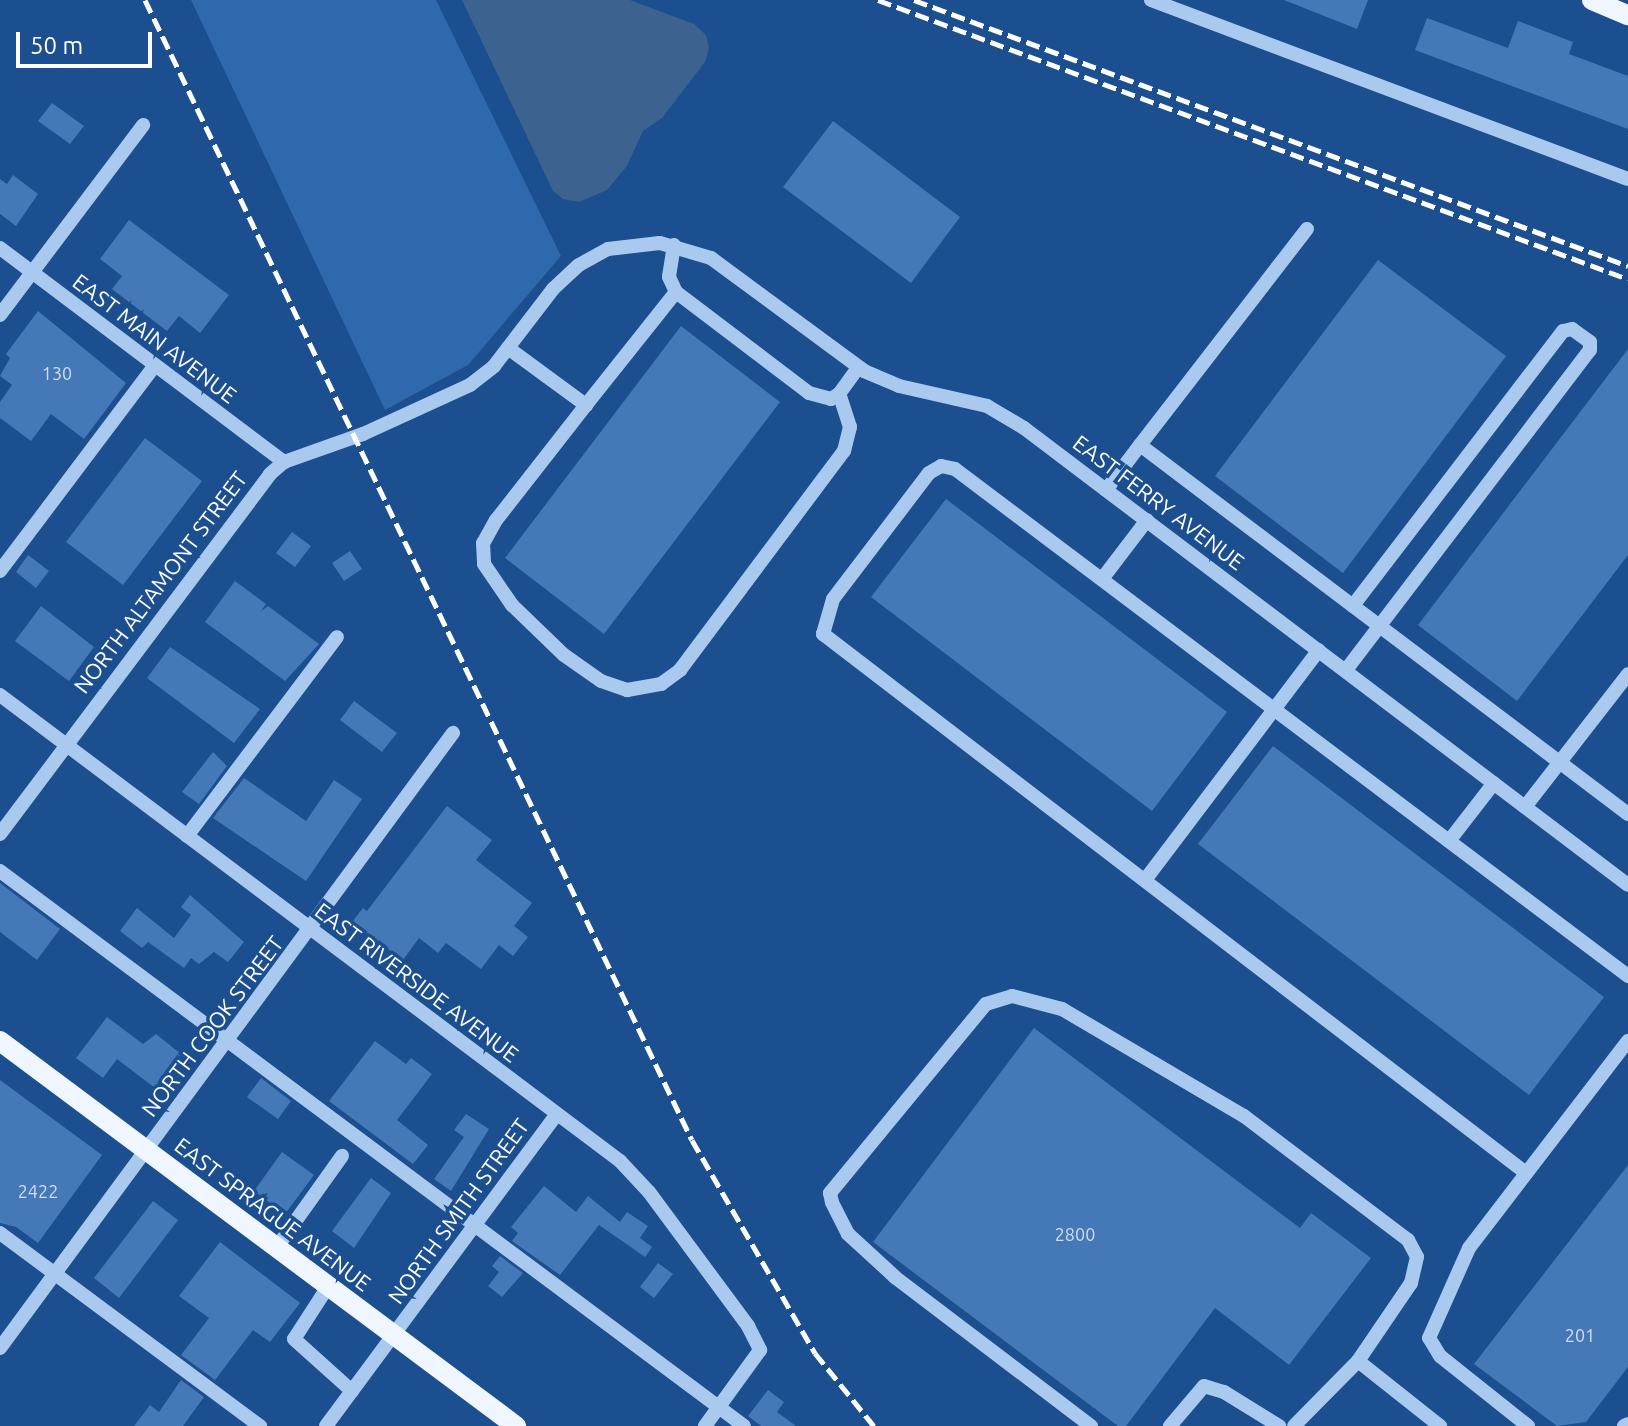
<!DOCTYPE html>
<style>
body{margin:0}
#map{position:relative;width:1628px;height:1426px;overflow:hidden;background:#1b4f8f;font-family:Ubuntu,sans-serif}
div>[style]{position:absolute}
.green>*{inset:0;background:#2e69ad}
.water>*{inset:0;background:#3c6290}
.building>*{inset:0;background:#4478b7}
.minor>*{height:14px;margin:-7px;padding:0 7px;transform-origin:7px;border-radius:7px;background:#a9c9ee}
.major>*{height:20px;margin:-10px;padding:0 10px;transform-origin:10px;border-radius:10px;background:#f0f6ff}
.rail>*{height:5px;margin-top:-2.5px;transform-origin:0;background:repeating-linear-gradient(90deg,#fff 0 14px,transparent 0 20px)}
span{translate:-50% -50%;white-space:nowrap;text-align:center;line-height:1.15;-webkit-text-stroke:7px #1b4f8f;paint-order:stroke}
.number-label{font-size:18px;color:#d0dded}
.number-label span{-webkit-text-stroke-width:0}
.street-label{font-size:22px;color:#fff}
.scale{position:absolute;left:16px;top:32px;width:136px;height:36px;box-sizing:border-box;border:4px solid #fff;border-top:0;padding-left:10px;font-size:24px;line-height:28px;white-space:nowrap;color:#fff;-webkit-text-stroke:6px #1b4f8f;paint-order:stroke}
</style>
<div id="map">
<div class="green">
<i style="clip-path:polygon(191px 0,436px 0,561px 256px,468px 365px,385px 410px)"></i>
</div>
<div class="water">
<i style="clip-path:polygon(462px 0,630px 0,694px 24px,706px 35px,709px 48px,705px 62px,662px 118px,643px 131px,627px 166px,607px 190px,579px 202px,563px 199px,553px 191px)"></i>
</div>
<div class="building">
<i style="clip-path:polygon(1284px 0,1368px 0,1357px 29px)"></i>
<i style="clip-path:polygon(1427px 18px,1508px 48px,1518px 21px,1573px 42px,1569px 54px,1628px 76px,1628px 129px,1415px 50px)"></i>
<i style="clip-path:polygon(52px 103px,84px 126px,70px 144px,38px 121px)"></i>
<i style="clip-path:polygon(833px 121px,960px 217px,911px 283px,783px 187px)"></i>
<i style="clip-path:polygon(13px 175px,38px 194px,16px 226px,0 214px,0 179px,7px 184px)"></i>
<i style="clip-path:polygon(129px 220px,229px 295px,200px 333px,179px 316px,167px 331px,112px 289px,122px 276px,100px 259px)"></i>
<i style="clip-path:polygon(1378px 260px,1506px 356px,1343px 573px,1215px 476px)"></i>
<i style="clip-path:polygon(38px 311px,126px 383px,84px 439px,51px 414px,31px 441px,0 418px,0 402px,12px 385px,0 376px,10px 358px,6px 354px)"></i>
<i style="clip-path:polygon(681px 326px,780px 402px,604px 634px,505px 558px)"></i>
<i style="clip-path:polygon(1628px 349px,1628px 555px,1517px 701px,1418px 625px)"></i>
<i style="clip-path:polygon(145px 438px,202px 481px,123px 585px,66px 542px)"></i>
<i style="clip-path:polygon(946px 499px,1227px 712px,1152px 811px,871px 597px)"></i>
<i style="clip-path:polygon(292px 532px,311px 546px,295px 567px,276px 553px)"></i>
<i style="clip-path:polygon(350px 551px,362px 569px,344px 581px,332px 563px)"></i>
<i style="clip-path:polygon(28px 555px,49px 571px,36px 588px,16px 572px)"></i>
<i style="clip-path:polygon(235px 581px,266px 604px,261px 611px,268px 606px,319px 644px,285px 681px,205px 622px)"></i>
<i style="clip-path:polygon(41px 606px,94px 647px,69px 681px,15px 641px)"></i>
<i style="clip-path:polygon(170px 647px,260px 709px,234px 743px,147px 678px)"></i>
<i style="clip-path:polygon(354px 701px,397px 733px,382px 752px,340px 720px)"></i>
<i style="clip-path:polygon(1273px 746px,1604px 997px,1529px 1095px,1198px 844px)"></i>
<i style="clip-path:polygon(213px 752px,227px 766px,199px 804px,182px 792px)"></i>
<i style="clip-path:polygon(244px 778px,306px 821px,334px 780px,362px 799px,306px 881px,213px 818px)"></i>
<i style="clip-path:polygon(447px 806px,492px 840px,476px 860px,532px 903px,514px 926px,528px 937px,513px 956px,499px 945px,481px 969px,446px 943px,438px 953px,419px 938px,403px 960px,352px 922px,363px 908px,367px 911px)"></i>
<i style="clip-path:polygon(0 883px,60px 929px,37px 960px,0 932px)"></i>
<i style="clip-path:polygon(190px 895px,244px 942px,228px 962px,214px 952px,199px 964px,191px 958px,184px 968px,148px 942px,142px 948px,120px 931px,137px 908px,174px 938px,191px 915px,181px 907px)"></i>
<i style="clip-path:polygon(107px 1017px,143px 1044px,156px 1034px,181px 1054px,155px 1088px,117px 1059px,103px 1078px,76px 1058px)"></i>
<i style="clip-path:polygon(1034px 1028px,1300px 1228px,1311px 1213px,1371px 1258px,1289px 1365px,1215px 1308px,1126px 1426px,1118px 1426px,873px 1242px)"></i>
<i style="clip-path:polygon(375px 1041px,406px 1064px,411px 1058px,432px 1074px,397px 1120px,428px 1145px,413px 1164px,329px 1101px)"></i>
<i style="clip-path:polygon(261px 1078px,291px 1101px,278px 1119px,247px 1097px)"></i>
<i style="clip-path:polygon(0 1080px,102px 1155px,38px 1243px,16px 1227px,0 1223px)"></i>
<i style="clip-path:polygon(466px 1114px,489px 1129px,451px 1191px,434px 1179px,464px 1137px,454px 1130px)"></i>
<i style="clip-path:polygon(282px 1152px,314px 1175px,285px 1214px,254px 1191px)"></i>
<i style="clip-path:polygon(1628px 1165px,1628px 1367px,1586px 1422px,1557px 1426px,1474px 1364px)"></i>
<i style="clip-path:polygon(371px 1178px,391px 1193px,354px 1248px,332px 1231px)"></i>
<i style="clip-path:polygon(544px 1186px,576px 1212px,588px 1196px,620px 1222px,627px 1212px,648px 1226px,640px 1238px,652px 1247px,645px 1257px,599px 1225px,560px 1275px,512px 1241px,518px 1233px,511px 1227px)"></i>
<i style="clip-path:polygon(153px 1201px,178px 1220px,119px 1298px,94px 1278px)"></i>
<i style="clip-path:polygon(220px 1242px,300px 1303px,270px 1342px,253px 1330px,215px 1380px,181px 1355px,209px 1318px,179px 1296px)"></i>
<i style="clip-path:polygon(500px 1256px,523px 1273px,502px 1297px,488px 1286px,499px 1272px,492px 1266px)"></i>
<i style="clip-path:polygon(658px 1263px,673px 1274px,654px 1298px,640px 1287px)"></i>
<i style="clip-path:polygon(181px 1380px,204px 1397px,183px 1426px,134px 1426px,150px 1405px,159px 1412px)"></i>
<i style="clip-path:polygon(768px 1390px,784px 1402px,777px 1412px,796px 1426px,761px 1426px,748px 1416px)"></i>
</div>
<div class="minor">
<i style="left:1151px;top:0;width:509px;rotate:20.57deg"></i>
<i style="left:674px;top:245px;width:32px;rotate:99deg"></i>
<i style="left:669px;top:277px;width:17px;rotate:65deg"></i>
<i style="left:676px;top:292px;width:167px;rotate:37.2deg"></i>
<i style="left:809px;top:393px;width:23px;rotate:15deg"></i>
<i style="left:831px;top:399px;width:9px;rotate:-32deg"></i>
<i style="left:839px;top:394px;width:32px;rotate:-54deg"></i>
<i style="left:0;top:248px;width:356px;rotate:37deg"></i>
<i style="left:0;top:315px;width:238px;rotate:-53deg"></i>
<i style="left:508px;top:348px;width:97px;rotate:36.2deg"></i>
<i style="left:586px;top:405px;width:144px;rotate:-51.5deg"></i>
<i style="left:586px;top:405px;width:146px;rotate:128deg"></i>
<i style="left:496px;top:520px;width:26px;rotate:119deg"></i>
<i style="left:483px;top:543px;width:21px;rotate:87deg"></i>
<i style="left:484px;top:564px;width:50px;rotate:55.7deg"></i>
<i style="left:512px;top:605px;width:72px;rotate:43.9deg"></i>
<i style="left:564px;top:655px;width:45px;rotate:35.1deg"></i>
<i style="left:601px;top:681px;width:28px;rotate:19deg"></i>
<i style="left:627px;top:690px;width:35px;rotate:-10deg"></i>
<i style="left:661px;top:684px;width:24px;rotate:-36deg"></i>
<i style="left:680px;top:670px;width:274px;rotate:-53.2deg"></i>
<i style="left:844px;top:451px;width:25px;rotate:-76deg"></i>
<i style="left:850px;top:427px;width:35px;rotate:-108deg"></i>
<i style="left:1140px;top:445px;width:273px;rotate:-52.3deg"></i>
<i style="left:1106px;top:490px;width:56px;rotate:-52.9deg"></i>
<i style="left:1140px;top:445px;width:612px;rotate:37.09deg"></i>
<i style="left:0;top:571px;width:256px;rotate:-53deg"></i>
<i style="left:1102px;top:579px;width:74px;rotate:-52.7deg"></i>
<i style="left:1346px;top:670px;width:402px;rotate:-52.7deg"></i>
<i style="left:1590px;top:350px;width:8px;rotate:-90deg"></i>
<i style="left:1590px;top:342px;width:22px;rotate:-144deg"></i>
<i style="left:1572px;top:329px;width:9px;rotate:167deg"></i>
<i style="left:1563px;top:331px;width:346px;rotate:127.4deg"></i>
<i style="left:0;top:695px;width:776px;rotate:36.93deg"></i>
<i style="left:620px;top:1161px;width:42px;rotate:46.9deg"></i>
<i style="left:649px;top:1192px;width:167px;rotate:53.5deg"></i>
<i style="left:748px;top:1326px;width:27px;rotate:63deg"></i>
<i style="left:760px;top:1350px;width:94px;rotate:125.9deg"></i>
<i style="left:1525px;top:807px;width:168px;rotate:-52.2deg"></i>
<i style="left:0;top:834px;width:450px;rotate:-53.1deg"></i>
<i style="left:270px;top:474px;width:18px;rotate:-41deg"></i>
<i style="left:284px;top:462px;width:84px;rotate:-19.5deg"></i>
<i style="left:363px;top:434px;width:118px;rotate:-24.6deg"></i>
<i style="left:470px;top:385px;width:31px;rotate:-38deg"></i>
<i style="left:494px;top:366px;width:97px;rotate:-52.5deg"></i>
<i style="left:553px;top:289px;width:35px;rotate:-43deg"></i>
<i style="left:579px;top:265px;width:33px;rotate:-29deg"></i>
<i style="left:608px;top:249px;width:52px;rotate:-6.6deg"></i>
<i style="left:660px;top:243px;width:53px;rotate:16.4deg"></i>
<i style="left:711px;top:258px;width:190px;rotate:36.4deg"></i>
<i style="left:864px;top:371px;width:38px;rotate:23deg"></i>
<i style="left:899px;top:386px;width:90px;rotate:12.8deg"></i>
<i style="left:987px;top:406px;width:43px;rotate:30.7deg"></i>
<i style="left:1024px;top:428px;width:757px;rotate:37.11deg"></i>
<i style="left:187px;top:836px;width:249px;rotate:-53deg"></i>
<i style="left:1449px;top:841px;width:73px;rotate:-52.2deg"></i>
<i style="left:0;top:871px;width:928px;rotate:36.72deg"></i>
<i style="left:1145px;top:880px;width:288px;rotate:-52.9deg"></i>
<i style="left:1526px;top:1173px;width:886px;rotate:-142.52deg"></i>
<i style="left:823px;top:634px;width:36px;rotate:-74deg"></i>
<i style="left:833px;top:599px;width:158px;rotate:-52.7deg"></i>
<i style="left:929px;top:473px;width:14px;rotate:-30deg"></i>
<i style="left:941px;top:466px;width:14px;rotate:12deg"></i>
<i style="left:955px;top:469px;width:843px;rotate:36.99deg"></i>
<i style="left:0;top:1233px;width:324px;rotate:36.6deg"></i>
<i style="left:277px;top:1247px;width:112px;rotate:-54.5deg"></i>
<i style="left:329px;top:1285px;width:64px;rotate:122.9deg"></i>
<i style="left:294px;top:1339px;width:78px;rotate:41.9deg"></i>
<i style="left:0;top:1348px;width:764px;rotate:-53.63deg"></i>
<i style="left:1358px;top:1361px;width:105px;rotate:38.4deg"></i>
<i style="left:326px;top:1426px;width:388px;rotate:-53.5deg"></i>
<i style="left:1091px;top:1426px;width:246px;rotate:-142.8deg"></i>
<i style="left:895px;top:1277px;width:64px;rotate:-137.5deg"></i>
<i style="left:848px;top:1234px;width:36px;rotate:-117deg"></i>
<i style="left:832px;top:1202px;width:9px;rotate:-103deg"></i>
<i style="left:830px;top:1193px;width:245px;rotate:-50.5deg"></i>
<i style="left:986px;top:1004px;width:27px;rotate:-17deg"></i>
<i style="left:1012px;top:996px;width:52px;rotate:14.6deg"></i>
<i style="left:1062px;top:1009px;width:211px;rotate:30.5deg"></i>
<i style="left:1244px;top:1116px;width:206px;rotate:37.1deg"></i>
<i style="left:1408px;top:1240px;width:19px;rotate:62deg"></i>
<i style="left:1417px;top:1257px;width:27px;rotate:103deg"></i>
<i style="left:1411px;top:1283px;width:94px;rotate:124.2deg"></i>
<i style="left:1358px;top:1361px;width:91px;rotate:134.6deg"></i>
<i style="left:1170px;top:1426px;width:52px;rotate:-49.6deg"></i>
<i style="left:1204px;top:1386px;width:21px;rotate:17deg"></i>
<i style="left:1224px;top:1392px;width:65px;rotate:31.7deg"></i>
<i style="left:1528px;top:1426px;width:112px;rotate:-141.5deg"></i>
<i style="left:1440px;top:1356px;width:21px;rotate:-121deg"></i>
<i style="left:1429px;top:1338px;width:98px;rotate:-66deg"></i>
<i style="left:1469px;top:1248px;width:261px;rotate:-52.5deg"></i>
<i style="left:1624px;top:1426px;width:4px;rotate:-27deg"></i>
</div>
<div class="major">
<i style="left:1592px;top:0;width:39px;rotate:23deg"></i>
<i style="left:0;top:1041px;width:644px;rotate:36.73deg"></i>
</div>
<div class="rail">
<i style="left:145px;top:0;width:1264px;rotate:64.37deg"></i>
<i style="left:692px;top:1140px;width:246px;rotate:60deg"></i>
<i style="left:815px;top:1353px;width:94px;rotate:51.1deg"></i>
<i style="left:878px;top:0;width:800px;rotate:20.41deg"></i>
<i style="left:914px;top:0;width:762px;rotate:20.43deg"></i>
</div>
<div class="number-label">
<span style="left:57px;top:373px">130</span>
<span style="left:38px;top:1191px">2422</span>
<span style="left:1075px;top:1234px">2800</span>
<span style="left:1580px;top:1335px">201</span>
</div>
<div class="street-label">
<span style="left:155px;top:338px;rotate:37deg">EAST MAIN AVENUE</span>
<span style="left:1159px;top:502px;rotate:37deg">EAST FERRY AVENUE</span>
<span style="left:160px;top:582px;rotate:-53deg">NORTH ALTAMONT STREET</span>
<span style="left:417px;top:982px;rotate:37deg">EAST RIVERSIDE AVENUE</span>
<span style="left:212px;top:1026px;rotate:-53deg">NORTH COOK STREET</span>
<span style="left:458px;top:1211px;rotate:-54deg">NORTH SMITH STREET</span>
<span style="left:273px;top:1214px;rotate:37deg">EAST SPRAGUE AVENUE</span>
</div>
<div class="scale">50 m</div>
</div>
